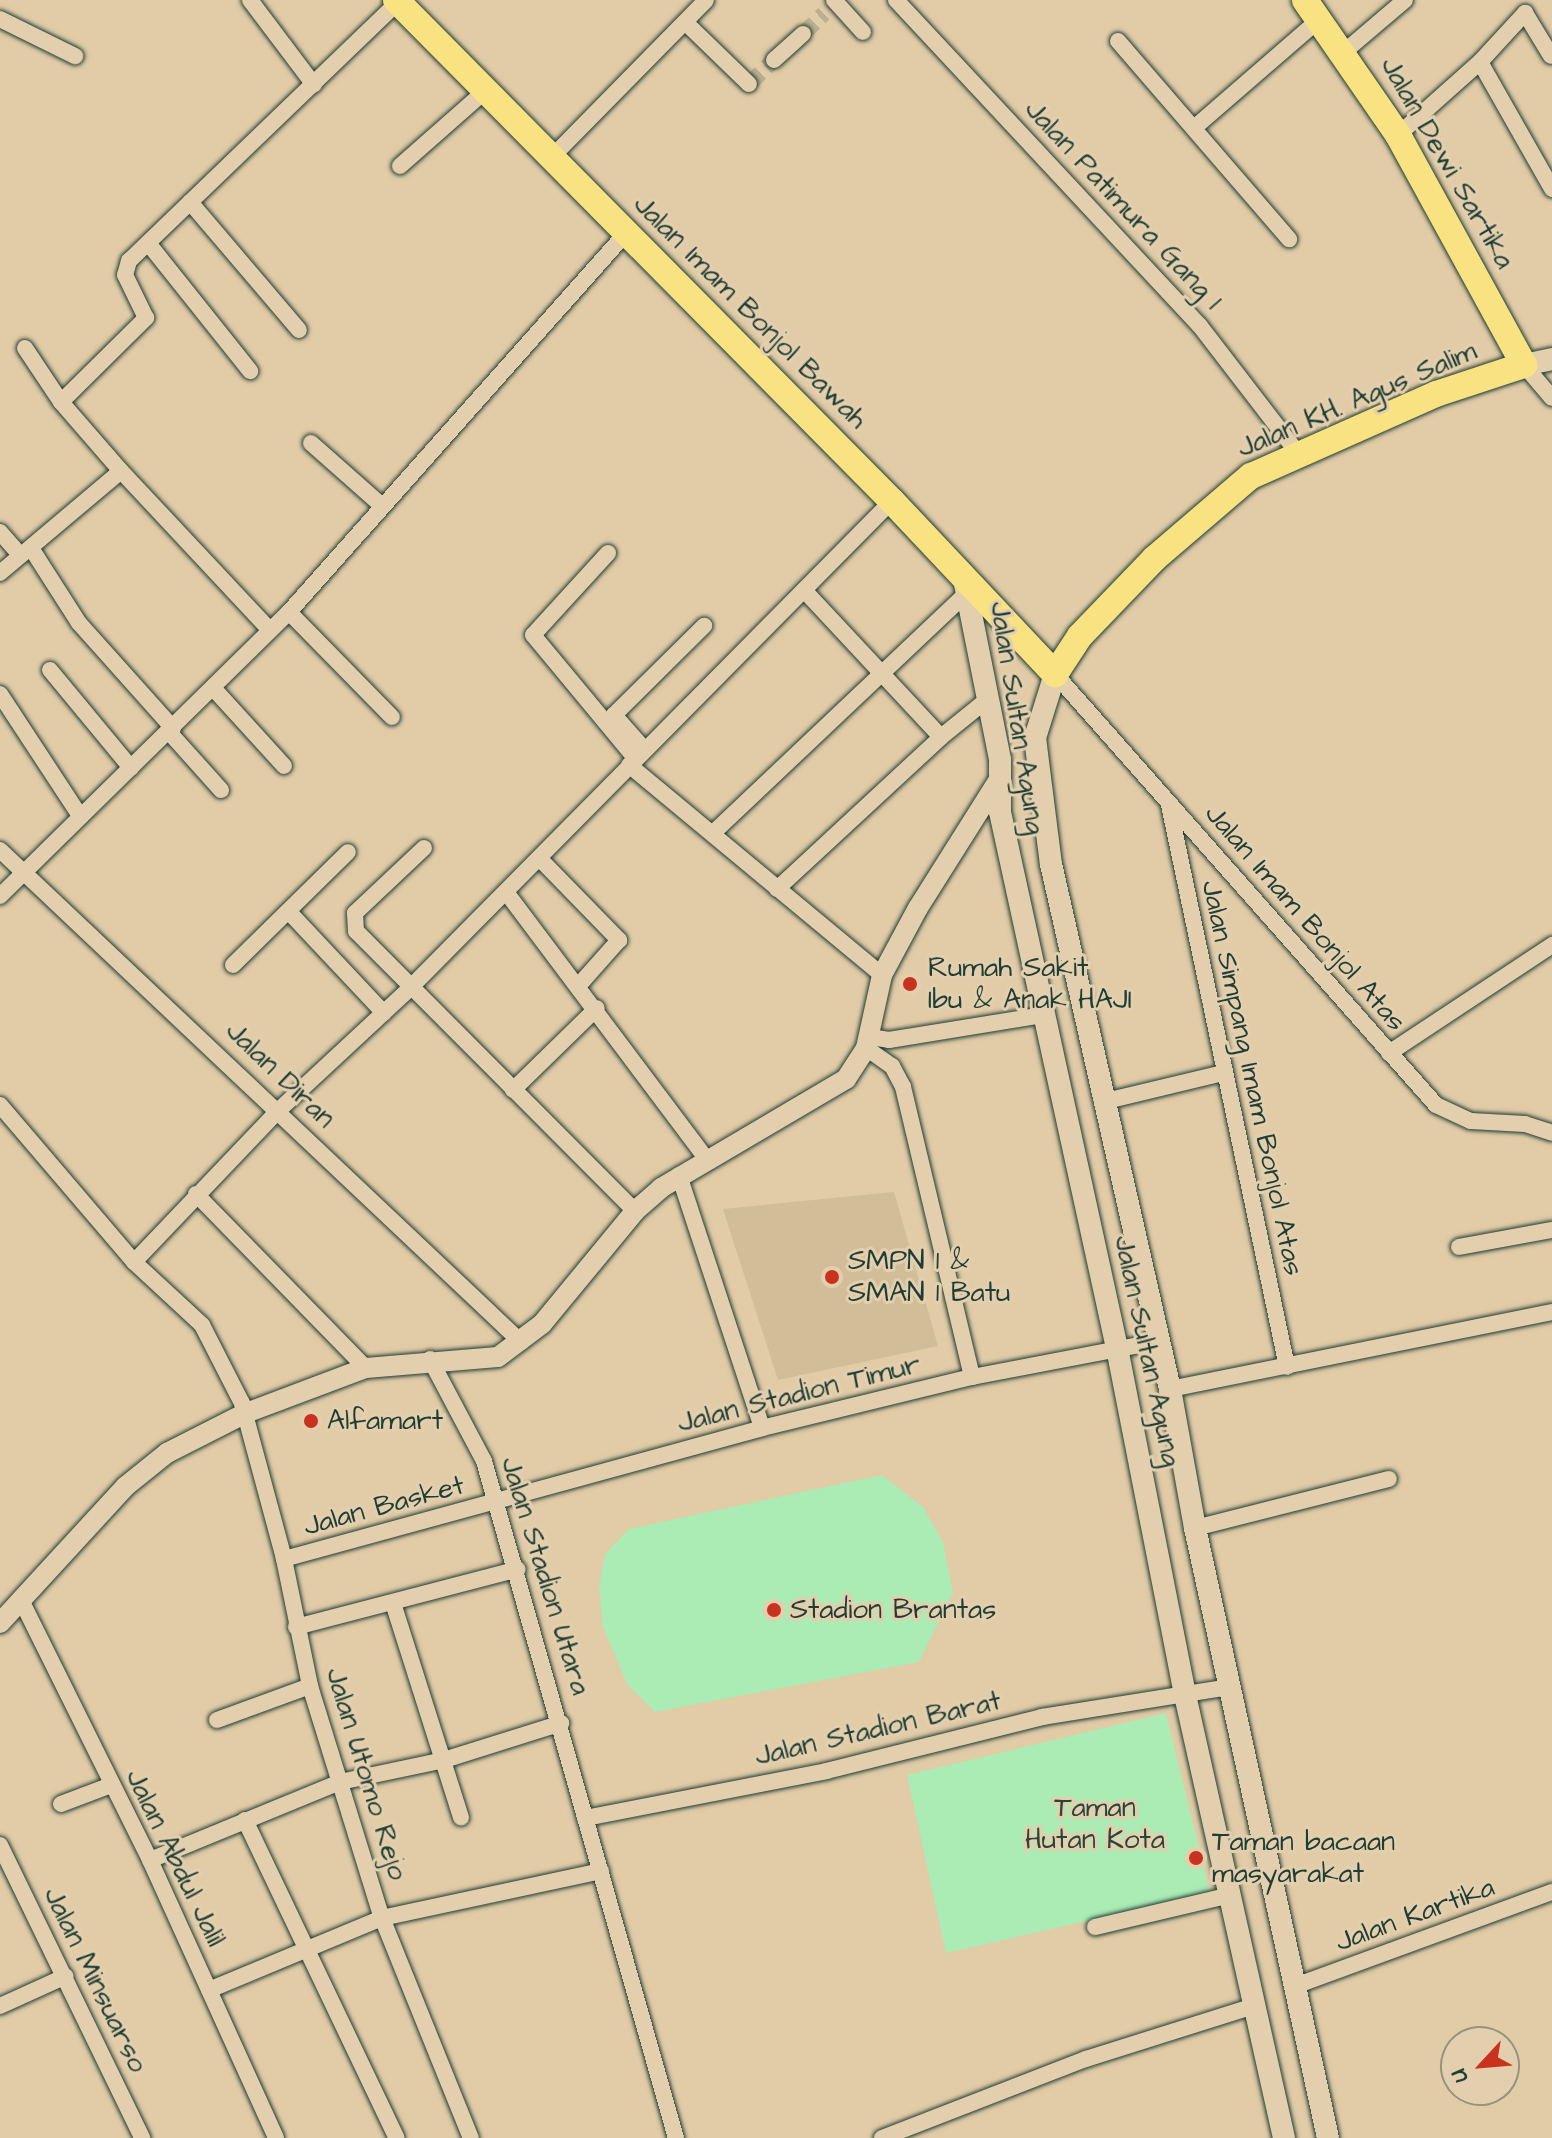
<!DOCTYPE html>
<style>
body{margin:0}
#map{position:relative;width:1552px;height:2138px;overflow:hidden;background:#e2cba7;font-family:"Architects Daughter",sans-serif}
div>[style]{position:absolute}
.built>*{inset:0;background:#d2bd99}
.green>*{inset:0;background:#abebb4}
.minor-tunnel>*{height:16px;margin-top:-8px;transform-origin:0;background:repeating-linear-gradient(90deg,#bbaf90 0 16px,transparent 0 24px)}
.roads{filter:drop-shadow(0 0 2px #1f3d34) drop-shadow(0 0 2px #1f3d34)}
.minor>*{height:16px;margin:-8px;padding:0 8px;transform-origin:8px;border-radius:8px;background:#e3cfad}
.tertiary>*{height:20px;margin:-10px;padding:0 10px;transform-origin:10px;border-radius:10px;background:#e3cfad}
.secondary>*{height:22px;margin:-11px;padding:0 11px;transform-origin:11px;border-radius:11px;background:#e3cfad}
.primary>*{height:26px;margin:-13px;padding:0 13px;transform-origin:13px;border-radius:13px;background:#f8e281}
.dots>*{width:22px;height:22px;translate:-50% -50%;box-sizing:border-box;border:4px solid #e3cfad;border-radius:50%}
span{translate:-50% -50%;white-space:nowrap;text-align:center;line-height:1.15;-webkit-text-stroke:6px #e3cfad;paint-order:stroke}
.street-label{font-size:28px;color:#1f3d34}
.poi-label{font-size:28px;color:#1f3d34}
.left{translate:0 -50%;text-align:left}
.park-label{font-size:28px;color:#26463a}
.north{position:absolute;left:1440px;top:2026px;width:80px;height:80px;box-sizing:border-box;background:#e3cfad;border:2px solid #95957d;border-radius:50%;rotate:244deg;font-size:22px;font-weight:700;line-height:32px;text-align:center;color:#1f3d34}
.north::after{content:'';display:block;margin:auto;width:28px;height:36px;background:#c8321e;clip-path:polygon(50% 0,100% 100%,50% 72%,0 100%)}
</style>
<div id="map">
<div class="built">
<i style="clip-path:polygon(894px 1192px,938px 1346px,778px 1380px,723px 1209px)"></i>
</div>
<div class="green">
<i style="clip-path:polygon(882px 1475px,923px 1507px,943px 1542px,953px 1593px,919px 1662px,655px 1712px,627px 1684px,603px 1627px,599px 1587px,605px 1554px,629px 1529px)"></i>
<i style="clip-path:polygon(1166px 1713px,1210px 1893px,946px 1953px,907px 1775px)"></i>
</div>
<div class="minor-tunnel">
<i style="left:803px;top:34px;width:29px;rotate:-44deg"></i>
<i style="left:749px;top:84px;width:35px;rotate:-44deg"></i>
</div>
<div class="roads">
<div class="minor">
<i style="left:250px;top:0;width:106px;rotate:53deg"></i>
<i style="left:834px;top:0;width:43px;rotate:47.8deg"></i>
<i style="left:896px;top:0;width:446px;rotate:47deg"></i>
<i style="left:1200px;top:326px;width:164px;rotate:52.4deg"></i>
<i style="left:0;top:19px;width:84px;rotate:26.3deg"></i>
<i style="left:685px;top:22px;width:89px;rotate:44.1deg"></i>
<i style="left:1118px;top:41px;width:262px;rotate:49.2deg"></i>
<i style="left:1344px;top:52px;width:80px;rotate:-40.4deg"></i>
<i style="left:774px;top:60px;width:39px;rotate:-42deg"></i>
<i style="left:1480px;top:62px;width:67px;rotate:-47.4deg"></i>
<i style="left:1525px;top:13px;width:50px;rotate:58.8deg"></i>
<i style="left:1194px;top:128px;width:167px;rotate:-40.9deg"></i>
<i style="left:1398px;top:135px;width:110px;rotate:-41.7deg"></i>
<i style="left:1480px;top:62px;width:146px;rotate:60.4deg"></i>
<i style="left:551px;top:158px;width:221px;rotate:-45.5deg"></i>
<i style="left:400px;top:166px;width:113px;rotate:-41.4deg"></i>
<i style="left:190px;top:202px;width:168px;rotate:49.6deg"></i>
<i style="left:148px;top:243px;width:164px;rotate:51.4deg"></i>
<i style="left:25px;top:348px;width:65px;rotate:56.3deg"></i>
<i style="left:61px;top:402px;width:91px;rotate:49deg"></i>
<i style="left:121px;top:471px;width:218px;rotate:46.9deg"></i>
<i style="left:1524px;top:365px;width:43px;rotate:49.7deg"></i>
<i style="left:61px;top:402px;width:120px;rotate:-44.7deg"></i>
<i style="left:146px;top:318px;width:48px;rotate:-116deg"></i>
<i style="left:125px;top:275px;width:15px;rotate:-74deg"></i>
<i style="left:129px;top:261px;width:373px;rotate:-43.9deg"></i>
<i style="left:311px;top:443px;width:92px;rotate:41.5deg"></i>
<i style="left:0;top:532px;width:23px;rotate:49deg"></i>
<i style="left:31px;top:548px;width:89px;rotate:57.4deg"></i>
<i style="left:79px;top:623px;width:141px;rotate:48.2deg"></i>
<i style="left:608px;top:553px;width:111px;rotate:132.4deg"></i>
<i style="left:533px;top:635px;width:161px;rotate:50.3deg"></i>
<i style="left:0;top:573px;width:158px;rotate:-40.1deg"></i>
<i style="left:289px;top:612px;width:147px;rotate:45.6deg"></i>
<i style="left:50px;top:670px;width:127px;rotate:50.4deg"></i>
<i style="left:1055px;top:674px;width:575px;rotate:48.52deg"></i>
<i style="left:1436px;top:1105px;width:38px;rotate:25deg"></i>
<i style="left:1471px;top:1121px;width:54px;rotate:3.2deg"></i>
<i style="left:1525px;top:1124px;width:28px;rotate:18deg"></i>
<i style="left:214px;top:689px;width:104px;rotate:47.7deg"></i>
<i style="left:0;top:694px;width:146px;rotate:56.7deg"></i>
<i style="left:169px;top:732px;width:78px;rotate:48.1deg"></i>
<i style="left:941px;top:737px;width:60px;rotate:-39deg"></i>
<i style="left:645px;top:750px;width:47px;rotate:-131.5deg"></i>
<i style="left:614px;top:715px;width:127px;rotate:-44.7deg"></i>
<i style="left:629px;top:765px;width:329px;rotate:39.7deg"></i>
<i style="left:1169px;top:805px;width:574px;rotate:78.14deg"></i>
<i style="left:713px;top:833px;width:349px;rotate:-43.4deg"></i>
<i style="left:424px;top:848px;width:95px;rotate:136.7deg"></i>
<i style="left:355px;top:913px;width:18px;rotate:87deg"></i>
<i style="left:356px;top:931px;width:395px;rotate:45.1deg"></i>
<i style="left:0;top:850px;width:717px;rotate:43.36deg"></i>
<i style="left:539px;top:858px;width:115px;rotate:45.7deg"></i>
<i style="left:619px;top:940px;width:59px;rotate:131.6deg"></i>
<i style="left:777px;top:889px;width:224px;rotate:-42.8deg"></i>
<i style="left:941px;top:737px;width:201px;rotate:-133deg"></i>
<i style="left:506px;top:892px;width:333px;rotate:53.1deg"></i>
<i style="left:0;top:896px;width:405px;rotate:-44.5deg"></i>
<i style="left:289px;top:612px;width:509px;rotate:-48.35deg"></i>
<i style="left:290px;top:913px;width:137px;rotate:46.8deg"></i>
<i style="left:233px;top:965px;width:161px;rotate:-44.5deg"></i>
<i style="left:870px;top:1037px;width:19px;rotate:9deg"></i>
<i style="left:889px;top:1040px;width:157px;rotate:-9.2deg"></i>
<i style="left:866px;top:1048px;width:32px;rotate:35deg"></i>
<i style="left:892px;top:1066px;width:24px;rotate:62deg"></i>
<i style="left:903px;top:1087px;width:298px;rotate:76.6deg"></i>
<i style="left:1389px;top:1053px;width:196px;rotate:-33.5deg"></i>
<i style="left:513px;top:1090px;width:117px;rotate:-44.3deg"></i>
<i style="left:1102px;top:1102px;width:124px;rotate:-13.5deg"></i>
<i style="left:0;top:1105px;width:206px;rotate:49.5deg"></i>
<i style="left:134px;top:1262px;width:93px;rotate:42.8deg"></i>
<i style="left:202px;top:1325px;width:88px;rotate:62.9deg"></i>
<i style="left:242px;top:1403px;width:162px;rotate:74.9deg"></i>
<i style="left:284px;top:1559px;width:130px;rotate:78.4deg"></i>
<i style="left:310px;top:1686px;width:243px;rotate:72.8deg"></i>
<i style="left:382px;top:1918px;width:237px;rotate:68deg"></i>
<i style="left:679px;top:1175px;width:266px;rotate:71.8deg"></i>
<i style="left:196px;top:1194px;width:243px;rotate:45.7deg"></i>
<i style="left:1459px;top:1247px;width:95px;rotate:-10.4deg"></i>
<i style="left:134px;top:1262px;width:210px;rotate:-46.4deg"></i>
<i style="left:279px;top:1110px;width:178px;rotate:-42.9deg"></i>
<i style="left:409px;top:989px;width:687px;rotate:-45.3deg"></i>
<i style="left:430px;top:1359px;width:115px;rotate:62.1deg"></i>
<i style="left:484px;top:1461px;width:704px;rotate:74.17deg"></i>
<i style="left:1170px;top:1389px;width:390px;rotate:-11.4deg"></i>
<i style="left:1195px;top:1528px;width:200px;rotate:-14.2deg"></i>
<i style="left:284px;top:1559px;width:496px;rotate:-15.3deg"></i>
<i style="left:762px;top:1428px;width:216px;rotate:-13.7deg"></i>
<i style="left:972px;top:1377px;width:191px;rotate:-10.8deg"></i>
<i style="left:22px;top:1602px;width:288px;rotate:63.6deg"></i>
<i style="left:150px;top:1860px;width:305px;rotate:65.6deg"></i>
<i style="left:393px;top:1603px;width:225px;rotate:72.4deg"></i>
<i style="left:296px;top:1627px;width:229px;rotate:-14.6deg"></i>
<i style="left:217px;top:1720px;width:99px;rotate:-20.1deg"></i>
<i style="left:61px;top:1804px;width:53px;rotate:-20.8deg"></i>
<i style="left:585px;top:1818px;width:246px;rotate:-11deg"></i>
<i style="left:826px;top:1771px;width:223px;rotate:-14deg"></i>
<i style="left:1042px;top:1717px;width:189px;rotate:-9.1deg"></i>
<i style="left:245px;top:1820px;width:352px;rotate:64.5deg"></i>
<i style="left:0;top:1845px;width:326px;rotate:64.1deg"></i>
<i style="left:150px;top:1860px;width:205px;rotate:-22.3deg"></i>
<i style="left:340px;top:1782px;width:106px;rotate:-11.9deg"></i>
<i style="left:444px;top:1760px;width:123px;rotate:-17.5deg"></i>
<i style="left:1095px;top:1927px;width:139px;rotate:-13.3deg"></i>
<i style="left:1295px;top:1986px;width:274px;rotate:-20.1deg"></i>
<i style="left:209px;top:1990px;width:187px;rotate:-22.6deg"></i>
<i style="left:382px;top:1918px;width:224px;rotate:-12.1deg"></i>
<i style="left:0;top:2006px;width:72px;rotate:-24.4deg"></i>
<i style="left:882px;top:2138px;width:219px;rotate:-21.2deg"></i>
<i style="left:1086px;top:2059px;width:176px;rotate:-17.5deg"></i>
</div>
<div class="tertiary">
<i style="left:0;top:1623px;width:186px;rotate:-47.4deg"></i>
<i style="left:126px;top:1486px;width:53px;rotate:-38.8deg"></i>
<i style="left:167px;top:1453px;width:89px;rotate:-26.9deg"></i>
<i style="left:246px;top:1413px;width:128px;rotate:-20.6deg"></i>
<i style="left:366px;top:1368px;width:132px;rotate:-4.8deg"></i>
<i style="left:498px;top:1357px;width:55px;rotate:-36.9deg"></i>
<i style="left:542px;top:1324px;width:146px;rotate:-50.5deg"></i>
<i style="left:635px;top:1211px;width:35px;rotate:-41deg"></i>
<i style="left:661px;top:1188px;width:215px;rotate:-30.5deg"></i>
<i style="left:846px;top:1079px;width:37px;rotate:-57deg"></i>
<i style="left:866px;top:1048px;width:75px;rotate:-77.6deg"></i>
<i style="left:882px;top:975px;width:76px;rotate:-61.8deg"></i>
<i style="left:918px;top:908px;width:150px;rotate:-57.8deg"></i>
</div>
<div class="secondary">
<i style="left:1524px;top:365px;width:29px;rotate:-12deg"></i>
<i style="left:963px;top:574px;width:190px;rotate:78.7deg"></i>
<i style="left:1000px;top:760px;width:52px;rotate:90deg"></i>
<i style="left:1000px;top:812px;width:549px;rotate:77.69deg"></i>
<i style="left:1117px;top:1348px;width:354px;rotate:78.9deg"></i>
<i style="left:1185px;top:1695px;width:454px;rotate:77.4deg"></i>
<i style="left:1055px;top:674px;width:67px;rotate:107.4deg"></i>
<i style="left:1035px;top:738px;width:127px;rotate:82.8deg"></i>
<i style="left:1051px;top:864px;width:538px;rotate:77.23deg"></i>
<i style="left:1170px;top:1389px;width:141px;rotate:79.8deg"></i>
<i style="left:1195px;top:1528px;width:624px;rotate:77.7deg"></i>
</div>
<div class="primary">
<i style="left:396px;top:0;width:705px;rotate:45.29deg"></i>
<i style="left:892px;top:501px;width:238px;rotate:46.7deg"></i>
<i style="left:1055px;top:674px;width:45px;rotate:-56.7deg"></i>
<i style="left:1080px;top:636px;width:107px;rotate:-46.1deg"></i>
<i style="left:1154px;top:559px;width:128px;rotate:-40.6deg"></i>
<i style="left:1251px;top:476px;width:202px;rotate:-23.9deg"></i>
<i style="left:1436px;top:394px;width:93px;rotate:-18.2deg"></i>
<i style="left:1524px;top:365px;width:262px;rotate:-118.7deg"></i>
<i style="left:1398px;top:135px;width:164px;rotate:-124.6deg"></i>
</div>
</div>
<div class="dots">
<i style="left:910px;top:984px;background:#c8321e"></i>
<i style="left:832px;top:1277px;background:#c8321e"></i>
<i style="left:311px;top:1421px;background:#c8321e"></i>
<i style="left:774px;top:1610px;background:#c8321e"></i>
<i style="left:1196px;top:1858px;background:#c8321e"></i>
</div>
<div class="street-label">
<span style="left:1447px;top:163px;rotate:60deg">Jalan Dewi Sartika</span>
<span style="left:1123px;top:205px;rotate:47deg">Jalan Patimura Gang 1</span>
<span style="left:750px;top:312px;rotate:45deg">Jalan Imam Bonjol Bawah</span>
<span style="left:1357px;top:400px;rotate:-23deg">Jalan KH. Agus Salim</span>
<span style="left:1017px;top:718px;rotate:81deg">Jalan Sultan Agung</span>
<span style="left:1305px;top:918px;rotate:49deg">Jalan Imam Bonjol Atas</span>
<span style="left:280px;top:1075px;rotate:44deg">Jalan Diran</span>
<span style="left:1252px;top:1078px;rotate:78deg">Jalan Simpang Imam Bonjol Atas</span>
<span style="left:1147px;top:1351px;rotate:78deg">Jalan Sultan Agung</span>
<span style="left:799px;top:1394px;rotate:-14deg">Jalan Stadion Timur</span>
<span style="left:384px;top:1506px;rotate:-15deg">Jalan Basket</span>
<span style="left:545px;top:1576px;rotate:73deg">Jalan Stadion Utara</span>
<span style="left:878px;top:1729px;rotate:-13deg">Jalan Stadion Barat</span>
<span style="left:366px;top:1774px;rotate:73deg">Jalan Utomo Rejo</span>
<span style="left:175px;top:1858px;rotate:64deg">Jalan Abdul Jalil</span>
<span style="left:1415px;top:1915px;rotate:-20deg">Jalan Kartika</span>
<span style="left:95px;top:1980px;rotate:64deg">Jalan Minsuarso</span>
</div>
<div class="poi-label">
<span class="left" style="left:928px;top:984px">Rumah Sakit<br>Ibu &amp; Anak HAJI</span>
<span class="left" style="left:848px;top:1277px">SMPN 1 &amp;<br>SMAN 1 Batu</span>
<span class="left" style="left:327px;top:1421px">Alfamart</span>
<span class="left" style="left:790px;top:1610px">Stadion Brantas</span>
<span class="left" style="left:1212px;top:1858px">Taman bacaan<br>masyarakat</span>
</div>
<div class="park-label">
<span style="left:1095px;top:1824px">Taman<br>Hutan Kota</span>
</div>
<div class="north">U</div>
</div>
